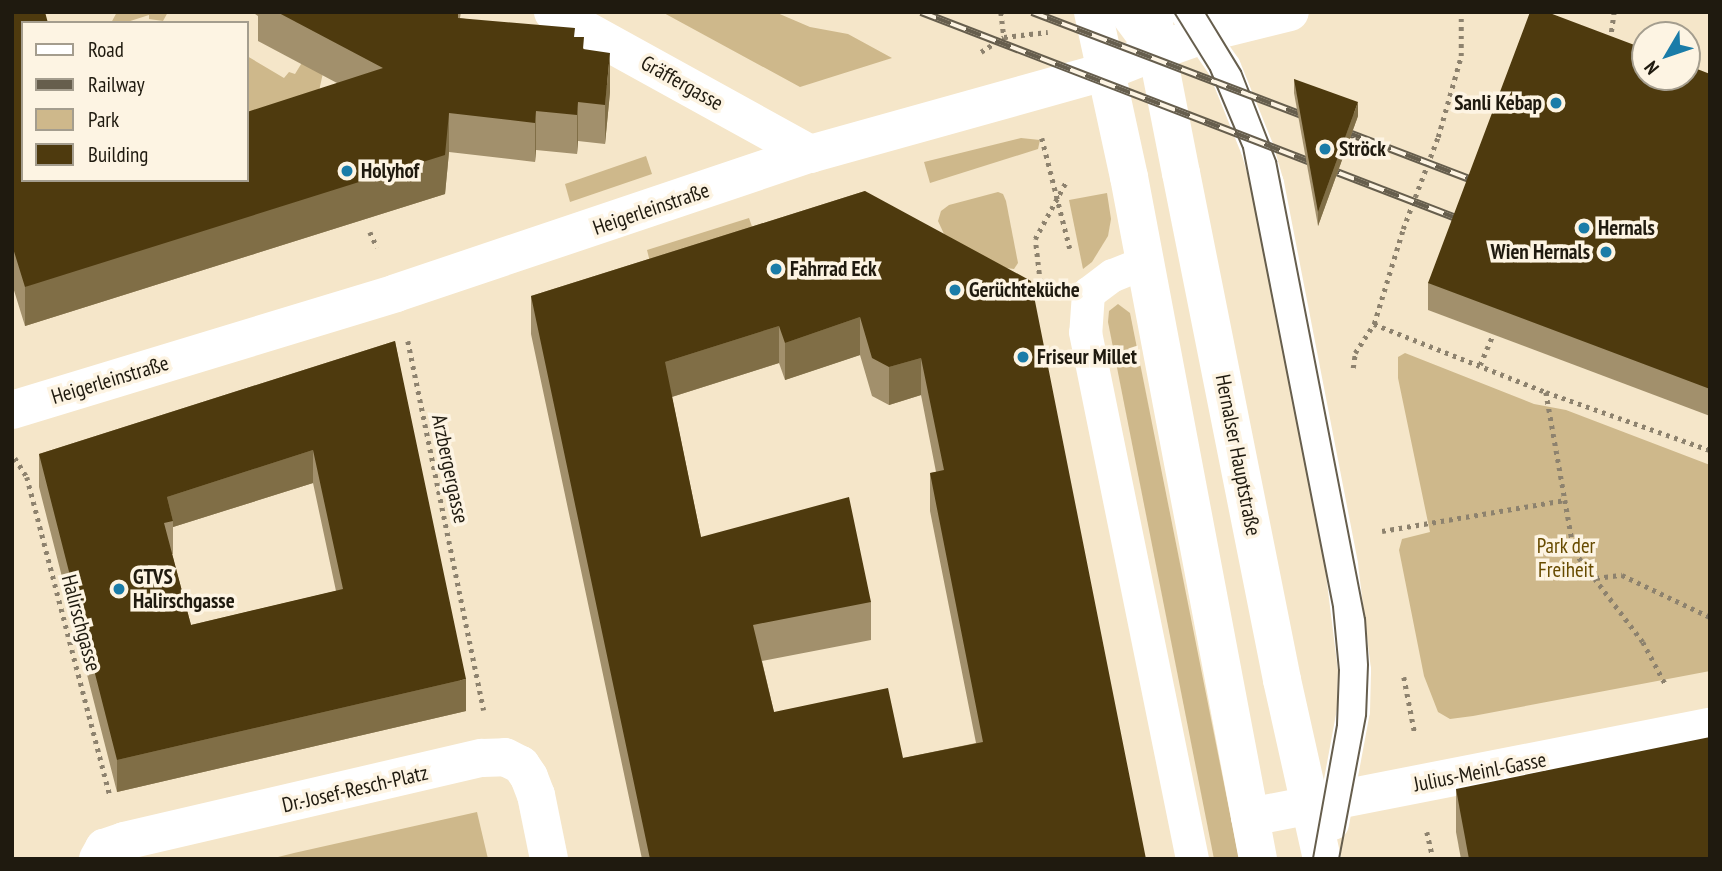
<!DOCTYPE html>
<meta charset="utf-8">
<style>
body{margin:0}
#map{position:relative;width:1722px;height:871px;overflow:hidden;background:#f5e6c9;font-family:"PT Sans Narrow",sans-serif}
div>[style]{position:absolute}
.green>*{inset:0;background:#ceb88b}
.path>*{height:4.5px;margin-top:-2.25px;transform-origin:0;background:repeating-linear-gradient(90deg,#8d826e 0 3.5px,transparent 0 8.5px)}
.service>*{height:33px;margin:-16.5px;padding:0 16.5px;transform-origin:16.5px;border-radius:16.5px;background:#fff}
.minor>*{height:38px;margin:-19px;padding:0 19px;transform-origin:19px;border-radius:19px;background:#fff}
.tertiary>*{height:38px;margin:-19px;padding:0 19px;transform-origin:19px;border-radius:19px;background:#fff}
.secondary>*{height:38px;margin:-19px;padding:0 19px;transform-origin:19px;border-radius:19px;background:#fff}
.tram>*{height:2px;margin:-1px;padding:0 1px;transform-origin:1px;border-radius:1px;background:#665e4d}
.rail>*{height:8px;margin-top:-4px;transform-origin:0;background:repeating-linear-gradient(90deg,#fdf4e3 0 16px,#665e4d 0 32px);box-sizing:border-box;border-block:2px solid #665e4d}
.wall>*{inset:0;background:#a2906c}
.shaded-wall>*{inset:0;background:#806e46}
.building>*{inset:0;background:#4e3a0e}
.dots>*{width:19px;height:19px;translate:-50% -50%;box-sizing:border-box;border:4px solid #fdf4e3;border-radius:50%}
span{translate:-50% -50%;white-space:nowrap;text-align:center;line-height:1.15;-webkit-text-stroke:7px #fdf4e3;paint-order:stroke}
.street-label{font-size:21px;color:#1f1a0f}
.poi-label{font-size:21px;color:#1f1a0f;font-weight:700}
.right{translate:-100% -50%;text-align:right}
.left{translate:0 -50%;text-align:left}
.park-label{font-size:21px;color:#674b00}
.frame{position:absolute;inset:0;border:14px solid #1f1a0f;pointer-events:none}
.legend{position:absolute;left:21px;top:21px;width:228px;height:161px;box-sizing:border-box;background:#fdf4e3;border:2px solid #a49d8e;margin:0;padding:9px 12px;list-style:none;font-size:21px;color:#1f1a0f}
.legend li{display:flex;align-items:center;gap:14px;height:35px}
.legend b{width:35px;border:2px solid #a49d8e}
.north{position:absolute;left:1631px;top:21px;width:70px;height:70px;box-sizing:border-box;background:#fdf4e3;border:2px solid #a49d8e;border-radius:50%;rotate:231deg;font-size:19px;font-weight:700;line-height:28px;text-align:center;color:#1f1a0f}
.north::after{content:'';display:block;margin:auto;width:24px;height:32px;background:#1a7ca8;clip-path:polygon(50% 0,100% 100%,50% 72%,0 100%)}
</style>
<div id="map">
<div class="green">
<i style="clip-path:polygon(117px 12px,168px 12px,163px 21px,149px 19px,149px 15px,124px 23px,111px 23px)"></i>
<i style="clip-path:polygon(662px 12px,775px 12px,810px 27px,848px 34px,892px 58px,800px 87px)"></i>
<i style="clip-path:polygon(247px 56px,284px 78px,289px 72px,295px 74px,303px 61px,323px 73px,319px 91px,247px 132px)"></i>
<i style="clip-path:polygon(1021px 138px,1040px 140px,1038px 149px,930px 183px,924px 162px)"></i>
<i style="clip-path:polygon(646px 156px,652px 174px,570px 202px,565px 184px)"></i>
<i style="clip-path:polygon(998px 192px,1003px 194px,1006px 201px,1018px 263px,1014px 269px,1006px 268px,962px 245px,944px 234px,938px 221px,941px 211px,949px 205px)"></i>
<i style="clip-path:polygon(1107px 193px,1111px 219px,1108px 236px,1092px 262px,1083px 269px,1069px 200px)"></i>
<i style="clip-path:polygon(749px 218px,756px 238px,652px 270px,647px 250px)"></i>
<i style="clip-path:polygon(1118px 304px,1130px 313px,1239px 859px,1214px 859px,1108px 322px,1109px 311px)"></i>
<i style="clip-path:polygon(1405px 353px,1534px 404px,1566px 410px,1710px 465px,1710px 671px,1473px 716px,1450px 719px,1438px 712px,1424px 676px,1399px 550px,1402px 539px,1430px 532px,1398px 378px,1398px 357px)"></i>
<i style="clip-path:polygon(477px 812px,488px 859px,270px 859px,294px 853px)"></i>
</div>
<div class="path">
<i style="left:1001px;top:12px;width:25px;rotate:83deg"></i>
<i style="left:1004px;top:37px;width:13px;rotate:61deg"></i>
<i style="left:1610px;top:40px;width:28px;rotate:-82deg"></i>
<i style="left:981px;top:52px;width:27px;rotate:-33deg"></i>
<i style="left:1004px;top:37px;width:44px;rotate:-6.5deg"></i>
<i style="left:1042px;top:138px;width:114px;rotate:75.8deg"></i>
<i style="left:370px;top:232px;width:17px;rotate:65deg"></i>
<i style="left:1040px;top:282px;width:43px;rotate:-96.6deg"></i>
<i style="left:1035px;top:239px;width:67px;rotate:-61.5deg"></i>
<i style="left:1374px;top:324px;width:185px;rotate:21.6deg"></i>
<i style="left:1546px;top:392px;width:174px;rotate:19.5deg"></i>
<i style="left:408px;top:341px;width:377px;rotate:78.4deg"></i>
<i style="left:1480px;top:365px;width:34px;rotate:-67deg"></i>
<i style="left:1353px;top:368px;width:15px;rotate:-82deg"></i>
<i style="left:1355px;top:353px;width:35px;rotate:-57deg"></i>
<i style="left:1374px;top:324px;width:99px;rotate:-73deg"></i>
<i style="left:1403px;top:229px;width:98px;rotate:-69.2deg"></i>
<i style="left:1438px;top:137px;width:84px;rotate:-74.1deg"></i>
<i style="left:1461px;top:56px;width:44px;rotate:-90deg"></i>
<i style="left:1546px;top:392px;width:110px;rotate:80deg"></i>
<i style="left:15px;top:458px;width:22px;rotate:58deg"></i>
<i style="left:27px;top:477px;width:330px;rotate:75.4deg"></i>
<i style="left:1382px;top:531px;width:186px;rotate:-9.6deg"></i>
<i style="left:1565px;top:500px;width:52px;rotate:80deg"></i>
<i style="left:1574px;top:551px;width:114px;rotate:52.8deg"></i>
<i style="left:1643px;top:642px;width:49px;rotate:61.9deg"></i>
<i style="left:1596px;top:578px;width:26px;rotate:-7deg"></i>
<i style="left:1622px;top:575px;width:98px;rotate:25.5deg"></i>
<i style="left:1404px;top:677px;width:58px;rotate:79.1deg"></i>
<i style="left:1427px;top:832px;width:28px;rotate:77deg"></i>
</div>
<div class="service">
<i style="left:1186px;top:12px;width:67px;rotate:55.4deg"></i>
<i style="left:1224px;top:67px;width:88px;rotate:68.1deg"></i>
<i style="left:1257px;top:149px;width:35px;rotate:74deg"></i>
<i style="left:1267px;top:183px;width:389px;rotate:79deg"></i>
<i style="left:1341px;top:565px;width:106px;rotate:82.9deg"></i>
<i style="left:1354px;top:670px;width:40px;rotate:91.4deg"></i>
<i style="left:1353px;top:710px;width:115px;rotate:100.5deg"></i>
<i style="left:1145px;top:262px;width:35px;rotate:158deg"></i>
<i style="left:1112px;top:275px;width:30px;rotate:143deg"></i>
<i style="left:1088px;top:293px;width:39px;rotate:94deg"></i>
<i style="left:1085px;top:332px;width:538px;rotate:78.52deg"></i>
</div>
<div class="minor">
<i style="left:1157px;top:51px;width:64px;rotate:-19.3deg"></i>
<i style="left:1217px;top:30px;width:75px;rotate:-13.9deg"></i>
<i style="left:12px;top:410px;width:401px;rotate:-16.9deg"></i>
<i style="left:396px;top:293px;width:437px;rotate:-18.6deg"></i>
<i style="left:98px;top:859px;width:13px;rotate:-61deg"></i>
<i style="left:104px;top:848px;width:21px;rotate:-19deg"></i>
<i style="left:124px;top:841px;width:367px;rotate:-13.1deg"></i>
<i style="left:482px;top:758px;width:23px;rotate:-2deg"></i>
<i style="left:505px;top:757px;width:18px;rotate:27deg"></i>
<i style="left:521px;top:765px;width:14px;rotate:56deg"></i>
<i style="left:529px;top:777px;width:19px;rotate:69deg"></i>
<i style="left:536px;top:795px;width:65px;rotate:78.5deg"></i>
</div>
<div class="tertiary">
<i style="left:553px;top:12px;width:294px;rotate:28.9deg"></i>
<i style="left:810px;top:154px;width:305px;rotate:-15.6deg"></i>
<i style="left:1104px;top:72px;width:57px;rotate:-21.6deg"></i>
<i style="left:1157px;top:51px;width:49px;rotate:-126.6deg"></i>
<i style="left:1250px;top:817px;width:469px;rotate:-11.1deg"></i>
</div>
<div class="secondary">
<i style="left:1093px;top:12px;width:169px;rotate:77.7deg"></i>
<i style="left:1129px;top:177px;width:694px;rotate:79.29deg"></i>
<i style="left:1153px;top:12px;width:39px;rotate:84deg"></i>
<i style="left:1157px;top:51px;width:124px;rotate:78.9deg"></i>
<i style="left:1181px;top:173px;width:517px;rotate:78.73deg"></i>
<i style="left:1282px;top:680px;width:183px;rotate:77.4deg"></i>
</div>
<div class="tram">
<i style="left:1174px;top:12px;width:68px;rotate:58.2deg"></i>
<i style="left:1210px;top:70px;width:85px;rotate:67.1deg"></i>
<i style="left:1243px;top:148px;width:468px;rotate:78.9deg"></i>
<i style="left:1333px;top:607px;width:63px;rotate:84.6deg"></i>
<i style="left:1339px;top:670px;width:55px;rotate:92.1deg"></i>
<i style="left:1337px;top:725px;width:136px;rotate:100.2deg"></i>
<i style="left:1205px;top:12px;width:69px;rotate:58.6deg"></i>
<i style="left:1241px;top:71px;width:97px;rotate:68.7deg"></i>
<i style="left:1276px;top:161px;width:466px;rotate:79deg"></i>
<i style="left:1365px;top:618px;width:47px;rotate:86.3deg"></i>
<i style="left:1368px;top:665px;width:51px;rotate:92.2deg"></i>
<i style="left:1366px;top:716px;width:146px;rotate:100.7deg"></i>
</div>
<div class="rail">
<i style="left:921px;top:12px;width:587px;rotate:21.06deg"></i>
<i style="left:1032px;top:12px;width:487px;rotate:20.9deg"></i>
</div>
<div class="wall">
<i style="clip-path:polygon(12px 12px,23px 180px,247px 180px,337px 83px,258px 41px,258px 16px,252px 12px,461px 12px,460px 18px,575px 37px,584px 49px,610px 92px,605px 144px,578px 141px,577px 154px,536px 150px,535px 162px,449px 152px,445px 194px,25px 326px,12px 284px)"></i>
<i style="clip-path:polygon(1710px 74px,1710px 416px,1428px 310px,1428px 283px)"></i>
<i style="clip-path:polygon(1294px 79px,1358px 116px,1318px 226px,1294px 93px)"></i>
<i style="clip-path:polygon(evenodd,865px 191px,1146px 859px,642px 859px,531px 334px,531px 296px,865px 191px,860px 355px,872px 396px,889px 405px,921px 395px,936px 472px,930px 473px,930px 511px,976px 743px,903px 758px,774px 712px,762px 661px,871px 640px,871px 602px,701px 537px,672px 397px,779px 363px,785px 380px,860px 355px)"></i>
<i style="clip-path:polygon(evenodd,395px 341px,466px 711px,117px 792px,39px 487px,39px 454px,395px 341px,313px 483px,336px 591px,191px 625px,172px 554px,173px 554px,173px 527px,313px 483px)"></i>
<i style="clip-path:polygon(1456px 789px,1710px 859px,1461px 859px,1456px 832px)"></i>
</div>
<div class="shaded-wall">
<i style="clip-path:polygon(610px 53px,610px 92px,605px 144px,605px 105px)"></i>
<i style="clip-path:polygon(578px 102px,578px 141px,577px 154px,577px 115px)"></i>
<i style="clip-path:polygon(1358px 102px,1358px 116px,1318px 226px,1318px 212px)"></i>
<i style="clip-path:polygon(536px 111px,536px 150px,535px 162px,535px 123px)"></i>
<i style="clip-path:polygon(449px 113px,449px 152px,445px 194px,25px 326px,25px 287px)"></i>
<i style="clip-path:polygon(860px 317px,860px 355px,785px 380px,785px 343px)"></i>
<i style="clip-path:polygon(779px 326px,779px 363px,665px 399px,665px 362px)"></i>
<i style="clip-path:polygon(921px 358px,921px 395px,889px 405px,889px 367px)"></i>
<i style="clip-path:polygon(313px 450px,313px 483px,173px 527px,173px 521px,167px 497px)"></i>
<i style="clip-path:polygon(466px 679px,466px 711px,117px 792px,117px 760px)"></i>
</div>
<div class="building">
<i style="clip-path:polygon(12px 12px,45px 12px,48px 23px,23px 23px,23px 180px,247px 180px,247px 112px,383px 68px,277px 12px,458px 12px,458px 18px,575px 28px,574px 37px,584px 37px,583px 49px,610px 53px,605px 105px,578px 102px,577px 115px,536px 111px,535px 123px,449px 113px,445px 155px,25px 287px,12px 245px)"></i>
<i style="clip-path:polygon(1530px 12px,1547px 12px,1645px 49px,1645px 77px,1687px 77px,1687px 65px,1710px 74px,1710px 389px,1428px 283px)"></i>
<i style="clip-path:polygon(1294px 79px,1358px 102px,1318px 212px)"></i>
<i style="clip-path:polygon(evenodd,865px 191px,1031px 281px,1146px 859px,650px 859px,531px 296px,865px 191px,860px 317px,872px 358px,889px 367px,921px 358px,944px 470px,930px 473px,983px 742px,903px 758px,888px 688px,774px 712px,753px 625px,871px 602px,849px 497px,701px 537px,665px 362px,779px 326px,785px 343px,860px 317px)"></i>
<i style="clip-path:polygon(evenodd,395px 341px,466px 679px,117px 760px,39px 454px,395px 341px,313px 450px,343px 589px,191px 625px,164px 523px,173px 521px,167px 497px,313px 450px)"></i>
<i style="clip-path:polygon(1710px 737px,1710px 859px,1469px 859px,1456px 789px)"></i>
</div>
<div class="dots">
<i style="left:1556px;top:103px;background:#1a7ca8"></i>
<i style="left:1325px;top:149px;background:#1a7ca8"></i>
<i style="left:347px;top:171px;background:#1a7ca8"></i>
<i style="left:1584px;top:228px;background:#1a7ca8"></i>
<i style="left:1606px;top:252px;background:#1a7ca8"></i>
<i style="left:776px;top:269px;background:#1a7ca8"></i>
<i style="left:955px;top:290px;background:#1a7ca8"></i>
<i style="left:1023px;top:357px;background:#1a7ca8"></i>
<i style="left:119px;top:589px;background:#1a7ca8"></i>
</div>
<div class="street-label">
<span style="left:682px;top:83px;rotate:29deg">Gräffergasse</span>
<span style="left:651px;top:209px;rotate:-19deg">Heigerleinstraße</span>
<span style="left:110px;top:380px;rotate:-17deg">Heigerleinstraße</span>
<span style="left:1238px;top:455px;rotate:79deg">Hernalser Hauptstraße</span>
<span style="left:450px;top:469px;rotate:78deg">Arzbergergasse</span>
<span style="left:81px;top:623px;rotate:75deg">Halirschgasse</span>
<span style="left:1480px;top:772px;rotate:-11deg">Julius-Meinl-Gasse</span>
<span style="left:355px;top:789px;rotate:-13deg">Dr.-Josef-Resch-Platz</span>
</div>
<div class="poi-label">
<span class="right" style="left:1542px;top:103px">Sanli Kebap</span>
<span class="left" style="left:1339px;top:149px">Ströck</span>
<span class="left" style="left:361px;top:171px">Holyhof</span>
<span class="left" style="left:1598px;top:228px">Hernals</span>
<span class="right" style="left:1590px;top:252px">Wien Hernals</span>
<span class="left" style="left:790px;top:269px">Fahrrad Eck</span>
<span class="left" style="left:969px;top:290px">Gerüchteküche</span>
<span class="left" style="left:1037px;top:357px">Friseur Millet</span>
<span class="left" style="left:133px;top:589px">GTVS<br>Halirschgasse</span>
</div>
<div class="park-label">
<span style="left:1566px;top:558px">Park der<br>Freiheit</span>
</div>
<div class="frame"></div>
<ul class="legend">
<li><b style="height:9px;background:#fff"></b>Road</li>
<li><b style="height:9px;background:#665e4d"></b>Railway</li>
<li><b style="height:19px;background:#ceb88b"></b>Park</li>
<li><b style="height:19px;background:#4e3a0e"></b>Building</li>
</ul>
<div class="north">N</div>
</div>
